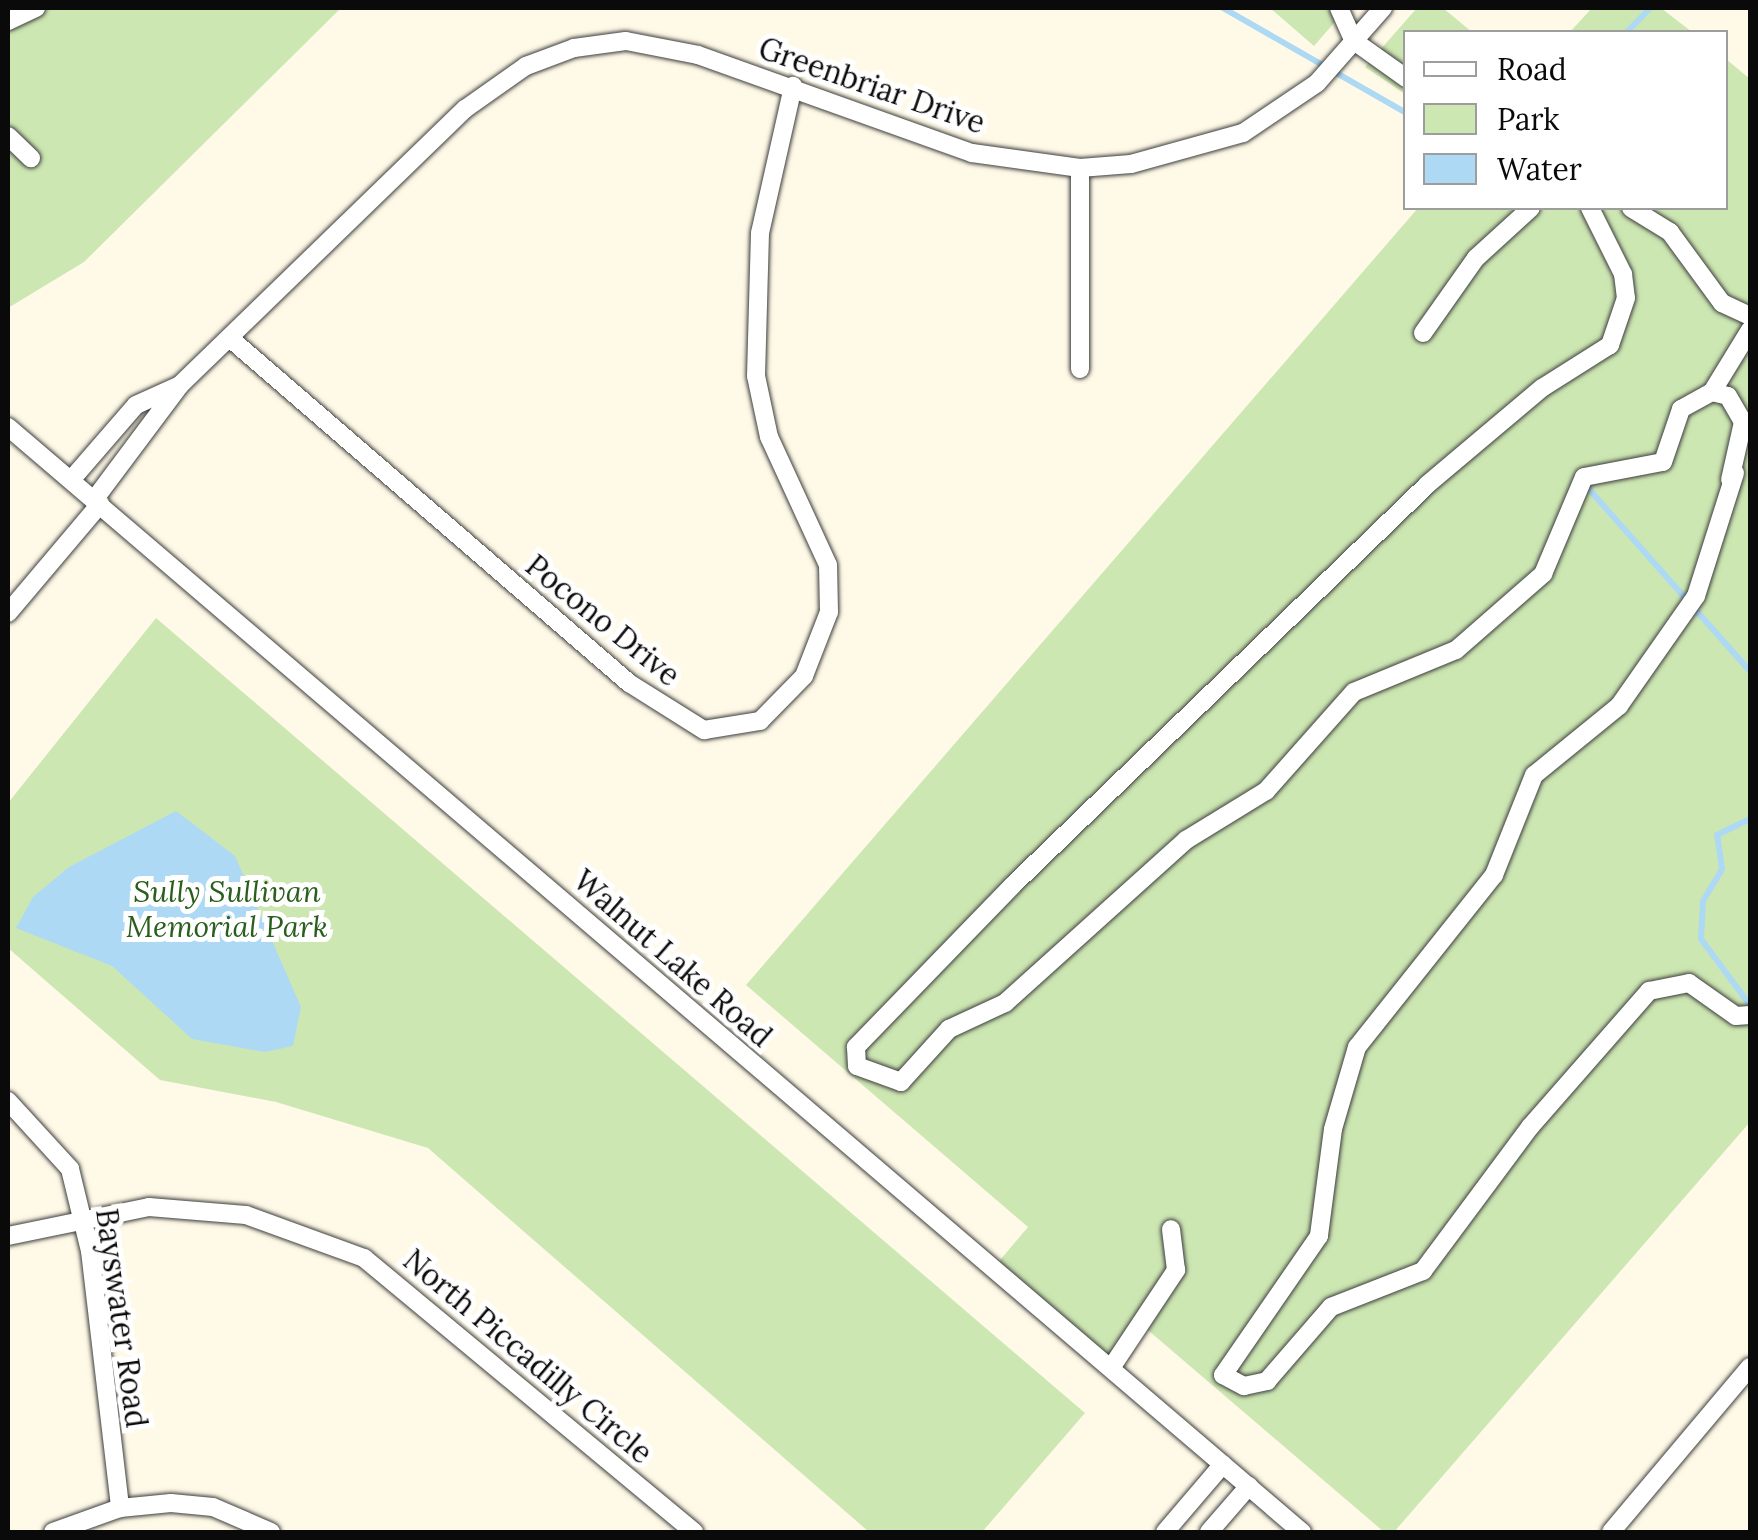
<!DOCTYPE html>
<style>
body{margin:0}
#map{position:relative;width:1758px;height:1540px;overflow:hidden;background:#fffae7;font-family:Lora,serif}
div>[style]{position:absolute}
.green>*{inset:0;background:#cde7b3}
.water>*{inset:0;background:#add9f4}
.stream>*{height:6px;margin:-3px;padding:0 3px;transform-origin:3px;border-radius:3px;background:#add9f4}
.roads{filter:drop-shadow(0 0 2px #3d3d3d) drop-shadow(0 0 2px #3d3d3d)}
.minor>*{height:18px;margin:-9px;padding:0 9px;transform-origin:9px;border-radius:9px;background:#fff}
span{translate:-50% -50%;white-space:nowrap;text-align:center;line-height:1.15;-webkit-text-stroke:10px #fff;paint-order:stroke}
.street-label{font-size:30px;color:#0a0a0a}
.park-label{font-size:30px;color:#2a5e1d;font-style:italic}
.frame{position:absolute;inset:0;border:10px solid #0a0a0a;pointer-events:none}
.legend{position:absolute;left:1403px;top:30px;width:325px;height:180px;box-sizing:border-box;background:#fff;border:2px solid #9d9d9d;margin:0;padding:12px 18px;list-style:none;font-size:30px;color:#0a0a0a}
.legend li{display:flex;align-items:center;gap:20px;height:50px}
.legend b{width:50px;border:2px solid #9d9d9d}
</style>
<div id="map">
<div class="green">
<i style="clip-path:polygon(8px 8px,341px 8px,84px 262px,8px 308px)"></i>
<i style="clip-path:polygon(1270px 8px,1347px 8px,1314px 46px)"></i>
<i style="clip-path:polygon(1417px 8px,1443px 8px,1472px 32px,1406px 32px,1405px 94px,1365px 67px)"></i>
<i style="clip-path:polygon(1592px 8px,1661px 8px,1692px 32px,1570px 32px)"></i>
<i style="clip-path:polygon(1726px 59px,1750px 79px,1750px 1122px,1394px 1532px,1384px 1532px,1142px 1325px,1108px 1363px,995px 1266px,1028px 1227px,746px 985px,1418px 208px,1726px 208px)"></i>
<i style="clip-path:polygon(156px 618px,1085px 1413px,982px 1532px,869px 1532px,428px 1148px,276px 1102px,160px 1080px,8px 948px,8px 803px)"></i>
</div>
<div class="water">
<i style="clip-path:polygon(176px 811px,235px 856px,301px 1007px,293px 1046px,265px 1052px,192px 1039px,112px 966px,16px 928px,33px 897px,69px 867px)"></i>
</div>
<div class="stream">
<i style="left:1223px;top:8px;width:211px;rotate:29.8deg"></i>
<i style="left:1627px;top:32px;width:33px;rotate:-46deg"></i>
<i style="left:1587px;top:487px;width:246px;rotate:48.5deg"></i>
<i style="left:1750px;top:1005px;width:82px;rotate:-126.6deg"></i>
<i style="left:1701px;top:939px;width:38px;rotate:-87deg"></i>
<i style="left:1703px;top:901px;width:37px;rotate:-59deg"></i>
<i style="left:1722px;top:869px;width:34px;rotate:-98deg"></i>
<i style="left:1717px;top:835px;width:37px;rotate:-26deg"></i>
</div>
<div class="roads">
<div class="minor">
<i style="left:1339px;top:8px;width:36px;rotate:66deg"></i>
<i style="left:1354px;top:41px;width:64px;rotate:35.4deg"></i>
<i style="left:8px;top:21px;width:31px;rotate:-25deg"></i>
<i style="left:8px;top:136px;width:32px;rotate:44deg"></i>
<i style="left:1590px;top:208px;width:74px;rotate:63.4deg"></i>
<i style="left:1623px;top:274px;width:24px;rotate:83deg"></i>
<i style="left:1626px;top:298px;width:50px;rotate:108.8deg"></i>
<i style="left:1610px;top:345px;width:80px;rotate:147.7deg"></i>
<i style="left:1542px;top:388px;width:150px;rotate:139.9deg"></i>
<i style="left:1427px;top:485px;width:576px;rotate:135.99deg"></i>
<i style="left:1013px;top:885px;width:226px;rotate:134.1deg"></i>
<i style="left:856px;top:1047px;width:19px;rotate:87deg"></i>
<i style="left:857px;top:1066px;width:47px;rotate:20deg"></i>
<i style="left:901px;top:1082px;width:72px;rotate:-47.8deg"></i>
<i style="left:949px;top:1029px;width:62px;rotate:-24.9deg"></i>
<i style="left:1005px;top:1003px;width:244px;rotate:-42deg"></i>
<i style="left:1186px;top:840px;width:94px;rotate:-31.5deg"></i>
<i style="left:1266px;top:791px;width:132px;rotate:-48.4deg"></i>
<i style="left:1354px;top:692px;width:110px;rotate:-22.4deg"></i>
<i style="left:1456px;top:650px;width:116px;rotate:-41.1deg"></i>
<i style="left:1543px;top:574px;width:105px;rotate:-67.1deg"></i>
<i style="left:1584px;top:477px;width:80px;rotate:-10.8deg"></i>
<i style="left:1663px;top:462px;width:56px;rotate:-71.2deg"></i>
<i style="left:1681px;top:409px;width:35px;rotate:-29deg"></i>
<i style="left:1712px;top:392px;width:16px;rotate:14deg"></i>
<i style="left:1728px;top:396px;width:30px;rotate:60deg"></i>
<i style="left:1743px;top:422px;width:59px;rotate:102.6deg"></i>
<i style="left:1631px;top:208px;width:46px;rotate:31.6deg"></i>
<i style="left:1670px;top:232px;width:88px;rotate:53.8deg"></i>
<i style="left:1722px;top:303px;width:31px;rotate:25deg"></i>
<i style="left:1423px;top:333px;width:92px;rotate:-54.8deg"></i>
<i style="left:1476px;top:258px;width:74px;rotate:-42.3deg"></i>
<i style="left:232px;top:340px;width:525px;rotate:40.83deg"></i>
<i style="left:629px;top:683px;width:89px;rotate:32.1deg"></i>
<i style="left:704px;top:730px;width:57px;rotate:-9.1deg"></i>
<i style="left:760px;top:721px;width:63px;rotate:-45.6deg"></i>
<i style="left:804px;top:676px;width:69px;rotate:-68.7deg"></i>
<i style="left:829px;top:612px;width:47px;rotate:-91.2deg"></i>
<i style="left:828px;top:565px;width:141px;rotate:-114.7deg"></i>
<i style="left:769px;top:437px;width:62px;rotate:-102deg"></i>
<i style="left:756px;top:376px;width:143px;rotate:-88.4deg"></i>
<i style="left:760px;top:233px;width:151px;rotate:-77.3deg"></i>
<i style="left:1080px;top:369px;width:201px;rotate:-90deg"></i>
<i style="left:180px;top:385px;width:397px;rotate:-44.1deg"></i>
<i style="left:465px;top:109px;width:75px;rotate:-35.2deg"></i>
<i style="left:526px;top:66px;width:51px;rotate:-20.6deg"></i>
<i style="left:574px;top:48px;width:52px;rotate:-7.7deg"></i>
<i style="left:626px;top:41px;width:73px;rotate:11deg"></i>
<i style="left:698px;top:55px;width:291px;rotate:19.7deg"></i>
<i style="left:972px;top:153px;width:109px;rotate:7.9deg"></i>
<i style="left:1080px;top:168px;width:51px;rotate:-4.5deg"></i>
<i style="left:1131px;top:164px;width:116px;rotate:-15.5deg"></i>
<i style="left:1243px;top:133px;width:89px;rotate:-34deg"></i>
<i style="left:1317px;top:83px;width:100px;rotate:-48.7deg"></i>
<i style="left:1712px;top:392px;width:73px;rotate:-58.5deg"></i>
<i style="left:8px;top:427px;width:1702px;rotate:40.5deg"></i>
<i style="left:1735px;top:473px;width:129px;rotate:107.6deg"></i>
<i style="left:1696px;top:596px;width:134px;rotate:125deg"></i>
<i style="left:1619px;top:706px;width:109px;rotate:140.9deg"></i>
<i style="left:1534px;top:775px;width:108px;rotate:111.8deg"></i>
<i style="left:1494px;top:875px;width:220px;rotate:128.5deg"></i>
<i style="left:1357px;top:1047px;width:85px;rotate:106.3deg"></i>
<i style="left:1333px;top:1129px;width:108px;rotate:97.5deg"></i>
<i style="left:1319px;top:1236px;width:169px;rotate:124.6deg"></i>
<i style="left:1223px;top:1375px;width:24px;rotate:28deg"></i>
<i style="left:1244px;top:1386px;width:24px;rotate:-12deg"></i>
<i style="left:1267px;top:1381px;width:98px;rotate:-49.1deg"></i>
<i style="left:1331px;top:1307px;width:99px;rotate:-21.4deg"></i>
<i style="left:1423px;top:1271px;width:179px;rotate:-53.4deg"></i>
<i style="left:1530px;top:1127px;width:181px;rotate:-48.8deg"></i>
<i style="left:1649px;top:991px;width:41px;rotate:-11.3deg"></i>
<i style="left:1689px;top:983px;width:57px;rotate:35.1deg"></i>
<i style="left:1736px;top:1016px;width:14px;rotate:-4deg"></i>
<i style="left:71px;top:480px;width:99px;rotate:-49.1deg"></i>
<i style="left:136px;top:405px;width:48px;rotate:-24.4deg"></i>
<i style="left:180px;top:385px;width:144px;rotate:126.8deg"></i>
<i style="left:8px;top:613px;width:143px;rotate:-49.8deg"></i>
<i style="left:8px;top:1101px;width:92px;rotate:47.6deg"></i>
<i style="left:70px;top:1169px;width:84px;rotate:76.3deg"></i>
<i style="left:90px;top:1251px;width:259px;rotate:83.3deg"></i>
<i style="left:8px;top:1236px;width:144px;rotate:-11.6deg"></i>
<i style="left:149px;top:1207px;width:97px;rotate:4.7deg"></i>
<i style="left:246px;top:1215px;width:126px;rotate:20deg"></i>
<i style="left:364px;top:1258px;width:429px;rotate:39.7deg"></i>
<i style="left:1111px;top:1368px;width:118px;rotate:-56.4deg"></i>
<i style="left:1176px;top:1270px;width:41px;rotate:-97deg"></i>
<i style="left:53px;top:1532px;width:71px;rotate:-19.7deg"></i>
<i style="left:120px;top:1508px;width:51px;rotate:-5.6deg"></i>
<i style="left:171px;top:1503px;width:42px;rotate:5.4deg"></i>
<i style="left:213px;top:1507px;width:63px;rotate:23.3deg"></i>
<i style="left:1165px;top:1532px;width:89px;rotate:-49.5deg"></i>
<i style="left:1209px;top:1532px;width:61px;rotate:-49deg"></i>
<i style="left:1611px;top:1532px;width:216px;rotate:-49.9deg"></i>
</div>
</div>
<div class="street-label">
<span style="left:872px;top:85px;rotate:19deg">Greenbriar Drive</span>
<span style="left:603px;top:620px;rotate:39deg">Pocono Drive</span>
<span style="left:673px;top:958px;rotate:41deg">Walnut Lake Road</span>
<span style="left:122px;top:1318px;rotate:82deg">Bayswater Road</span>
<span style="left:528px;top:1356px;rotate:40deg">North Piccadilly Circle</span>
</div>
<div class="park-label">
<span style="left:227px;top:908px">Sully Sullivan<br>Memorial Park</span>
</div>
<div class="frame"></div>
<ul class="legend">
<li><b style="height:12px;background:#fff"></b>Road</li>
<li><b style="height:28px;background:#cde7b3"></b>Park</li>
<li><b style="height:28px;background:#add9f4"></b>Water</li>
</ul>
</div>
